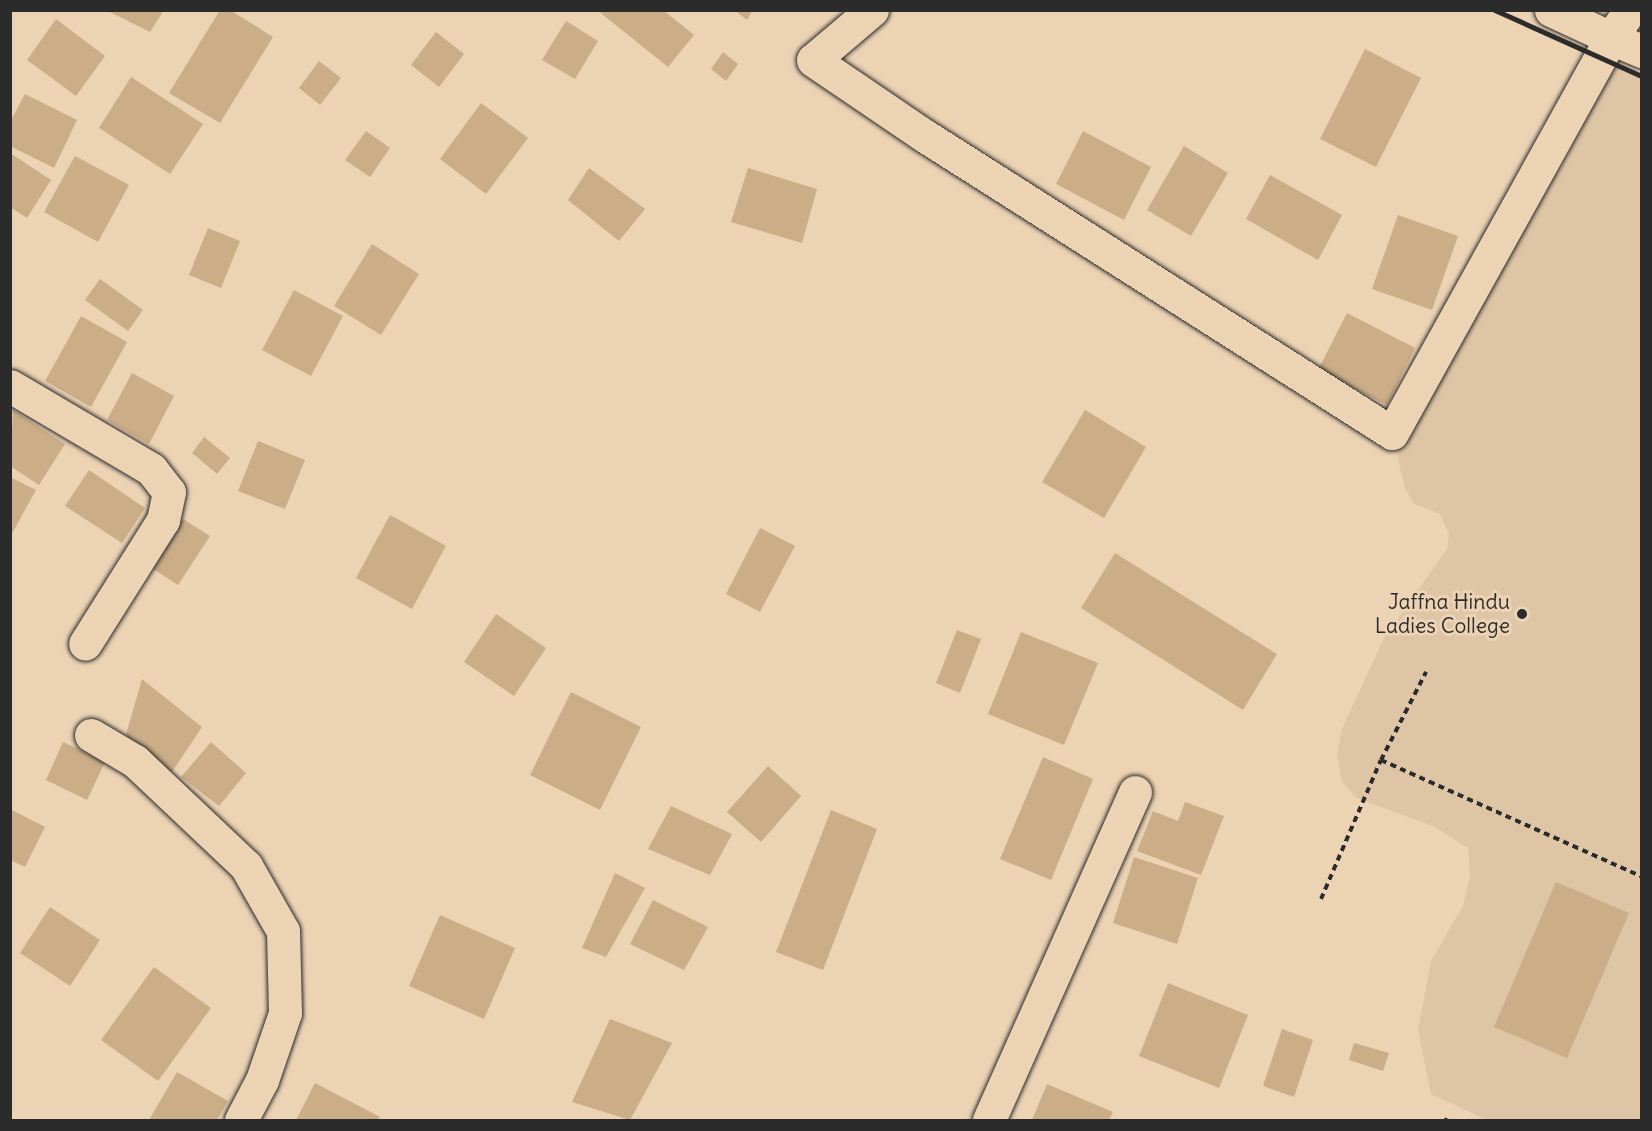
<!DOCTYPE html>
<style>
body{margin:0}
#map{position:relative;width:1652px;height:1131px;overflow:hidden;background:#ecd3b4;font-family:Delius,sans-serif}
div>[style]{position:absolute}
.built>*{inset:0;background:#dec5a5}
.building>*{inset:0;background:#cbae88}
.path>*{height:4px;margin-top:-2px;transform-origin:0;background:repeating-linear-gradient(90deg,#2b2b2b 0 6px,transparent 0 10.5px)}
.roads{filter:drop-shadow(0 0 2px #2b2b2b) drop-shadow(0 0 2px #2b2b2b)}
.street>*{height:33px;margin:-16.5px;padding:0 16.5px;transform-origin:16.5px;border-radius:16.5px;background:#ecd3b4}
.rail>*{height:4.5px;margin:-2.25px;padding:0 2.25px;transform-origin:2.25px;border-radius:2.25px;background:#2b2b2b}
.dots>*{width:16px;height:16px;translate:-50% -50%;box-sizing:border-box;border:3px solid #ecd3b4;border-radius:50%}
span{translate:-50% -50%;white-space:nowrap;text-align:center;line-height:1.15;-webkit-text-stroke:6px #ecd3b4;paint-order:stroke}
.poi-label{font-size:21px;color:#2b2b2b}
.right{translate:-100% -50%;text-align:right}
.frame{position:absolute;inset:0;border:12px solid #2b2b2b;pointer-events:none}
</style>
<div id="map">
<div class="built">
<i style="clip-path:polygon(1601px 59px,1642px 76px,1641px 1120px,1487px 1120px,1431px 1094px,1418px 1030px,1431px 961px,1463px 906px,1470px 877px,1468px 848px,1435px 827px,1357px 798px,1342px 782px,1337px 754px,1342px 729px,1384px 638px,1447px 549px,1449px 534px,1440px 514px,1414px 504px,1405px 489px,1392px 433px)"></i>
</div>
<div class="building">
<i style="clip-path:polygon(106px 10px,164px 10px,150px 32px)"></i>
<i style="clip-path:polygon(220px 10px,230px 10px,273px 37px,220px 123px,169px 93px)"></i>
<i style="clip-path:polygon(597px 10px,663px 10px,694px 35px,668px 67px)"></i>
<i style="clip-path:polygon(734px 10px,753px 10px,747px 20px)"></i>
<i style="clip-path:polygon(56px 19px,105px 56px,76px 96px,27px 60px)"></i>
<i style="clip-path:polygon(566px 21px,598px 41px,575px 79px,542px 60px)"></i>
<i style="clip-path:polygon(436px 32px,464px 54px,439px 87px,411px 65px)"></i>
<i style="clip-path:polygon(1365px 49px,1421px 78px,1376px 167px,1320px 139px)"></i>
<i style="clip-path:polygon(723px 52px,738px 64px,726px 81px,711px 69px)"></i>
<i style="clip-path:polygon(319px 61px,341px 78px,320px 105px,299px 88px)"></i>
<i style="clip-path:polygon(131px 77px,203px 124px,170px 174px,99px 128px)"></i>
<i style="clip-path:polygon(25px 94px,77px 120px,54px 168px,10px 146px,10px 122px)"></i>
<i style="clip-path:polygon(481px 103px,528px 138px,486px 194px,440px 159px)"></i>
<i style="clip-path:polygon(366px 131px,390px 148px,370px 177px,345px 160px)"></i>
<i style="clip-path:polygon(1083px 131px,1151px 167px,1124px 220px,1056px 184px)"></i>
<i style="clip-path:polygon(1184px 146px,1228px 173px,1191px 236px,1147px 210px)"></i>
<i style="clip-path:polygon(10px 153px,51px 180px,27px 218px,10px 207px)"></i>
<i style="clip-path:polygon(75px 156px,129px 185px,98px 242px,44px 212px)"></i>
<i style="clip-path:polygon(589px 168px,645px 209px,619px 241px,568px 200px)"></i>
<i style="clip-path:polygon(748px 168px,817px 189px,802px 243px,731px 222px)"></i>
<i style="clip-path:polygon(1270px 175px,1342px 215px,1318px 260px,1246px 219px)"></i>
<i style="clip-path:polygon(1398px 215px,1458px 236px,1432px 310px,1372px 289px)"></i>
<i style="clip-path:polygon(208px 228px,240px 241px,221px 288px,189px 275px)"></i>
<i style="clip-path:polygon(372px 244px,419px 274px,381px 335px,334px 306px)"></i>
<i style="clip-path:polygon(100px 279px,143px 310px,128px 331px,85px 300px)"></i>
<i style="clip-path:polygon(294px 290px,343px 316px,311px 376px,262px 350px)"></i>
<i style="clip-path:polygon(1347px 313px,1415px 348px,1387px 405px,1318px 370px)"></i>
<i style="clip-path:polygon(81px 316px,127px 342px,91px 407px,45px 381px)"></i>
<i style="clip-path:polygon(132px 373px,174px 396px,149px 444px,107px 420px)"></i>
<i style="clip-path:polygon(13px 410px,65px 444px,39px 485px,10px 466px)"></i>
<i style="clip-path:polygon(1085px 410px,1146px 447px,1104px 518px,1042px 482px)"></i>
<i style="clip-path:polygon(204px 437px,230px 458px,217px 474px,192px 453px)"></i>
<i style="clip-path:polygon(258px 441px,305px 460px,285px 509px,238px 491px)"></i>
<i style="clip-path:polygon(89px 470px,145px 508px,122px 543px,65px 506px)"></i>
<i style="clip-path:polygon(10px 477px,36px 490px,10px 537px)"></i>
<i style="clip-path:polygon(390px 515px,446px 546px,412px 609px,356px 578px)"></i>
<i style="clip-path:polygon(183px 519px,210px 536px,178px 585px,152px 568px)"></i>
<i style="clip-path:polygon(760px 528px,795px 546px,760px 612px,726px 594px)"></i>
<i style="clip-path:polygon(1115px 553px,1277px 654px,1243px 710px,1081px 608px)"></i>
<i style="clip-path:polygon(496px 614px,546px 648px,514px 696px,464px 662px)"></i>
<i style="clip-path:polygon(957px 630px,981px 639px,960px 693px,936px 683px)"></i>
<i style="clip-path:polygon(1021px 632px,1098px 663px,1064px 745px,988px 714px)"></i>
<i style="clip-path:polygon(142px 679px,202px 727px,168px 778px,125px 738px)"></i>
<i style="clip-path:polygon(571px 692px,641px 727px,600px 810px,530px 775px)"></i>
<i style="clip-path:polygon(63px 742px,105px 762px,87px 800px,46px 780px)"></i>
<i style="clip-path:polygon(211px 742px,246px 773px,219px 806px,181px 777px)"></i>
<i style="clip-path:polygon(1043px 757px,1093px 779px,1051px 880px,1000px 859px)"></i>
<i style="clip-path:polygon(768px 766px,801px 796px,761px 842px,727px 812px)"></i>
<i style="clip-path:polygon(1185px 802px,1224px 816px,1201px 875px,1137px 851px,1153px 811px,1178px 821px)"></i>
<i style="clip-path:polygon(671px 806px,732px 834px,710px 875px,648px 849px)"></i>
<i style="clip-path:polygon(10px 809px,45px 827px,25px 867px,10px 860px)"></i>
<i style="clip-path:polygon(831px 810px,877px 829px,823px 970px,776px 952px)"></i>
<i style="clip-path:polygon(1134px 857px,1198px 878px,1177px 944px,1113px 923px)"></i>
<i style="clip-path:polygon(615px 873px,645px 888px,606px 957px,582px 948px)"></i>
<i style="clip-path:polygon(1556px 882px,1629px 913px,1567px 1058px,1494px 1027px)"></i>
<i style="clip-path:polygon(653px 900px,708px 927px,684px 970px,630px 944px)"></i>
<i style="clip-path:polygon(50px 907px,100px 940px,70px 986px,20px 953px)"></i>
<i style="clip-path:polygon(440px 915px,515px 948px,484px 1019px,409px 986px)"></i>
<i style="clip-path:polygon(154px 967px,211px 1008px,158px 1081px,101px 1040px)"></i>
<i style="clip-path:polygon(1168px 983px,1248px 1015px,1219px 1088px,1139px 1056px)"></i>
<i style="clip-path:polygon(610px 1019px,672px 1043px,630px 1120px,572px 1102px)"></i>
<i style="clip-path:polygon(1282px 1029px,1313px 1040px,1294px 1097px,1263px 1086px)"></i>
<i style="clip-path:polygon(1354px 1043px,1389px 1053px,1383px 1071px,1349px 1060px)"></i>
<i style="clip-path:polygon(177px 1072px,228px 1101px,217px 1120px,149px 1120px)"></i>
<i style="clip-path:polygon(315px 1083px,380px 1117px,378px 1120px,296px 1120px)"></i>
<i style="clip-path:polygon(1047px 1084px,1113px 1112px,1109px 1120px,1032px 1120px)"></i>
</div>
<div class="path">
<i style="left:1381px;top:760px;width:286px;rotate:24.1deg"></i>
<i style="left:1321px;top:899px;width:151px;rotate:-66.7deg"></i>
<i style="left:1381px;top:760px;width:99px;rotate:-62.9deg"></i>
<i style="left:1446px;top:1120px;width:2px;rotate:-63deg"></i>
</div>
<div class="roads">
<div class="street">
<i style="left:872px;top:10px;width:77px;rotate:139.7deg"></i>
<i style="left:813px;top:60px;width:135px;rotate:34.2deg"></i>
<i style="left:925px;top:136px;width:553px;rotate:32.46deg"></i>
<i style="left:1392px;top:433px;width:452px;rotate:-61deg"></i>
<i style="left:1611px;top:38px;width:34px;rotate:23deg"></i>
<i style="left:1551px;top:10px;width:66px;rotate:25deg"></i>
<i style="left:1611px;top:38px;width:34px;rotate:-56deg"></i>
<i style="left:10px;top:386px;width:164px;rotate:30.5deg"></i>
<i style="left:151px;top:469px;width:29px;rotate:52deg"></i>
<i style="left:169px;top:492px;width:29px;rotate:102deg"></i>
<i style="left:163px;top:520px;width:146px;rotate:122.2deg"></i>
<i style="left:91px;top:735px;width:51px;rotate:30.6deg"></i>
<i style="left:135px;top:761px;width:153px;rotate:43.4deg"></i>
<i style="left:246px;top:866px;width:75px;rotate:60.4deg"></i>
<i style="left:283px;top:931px;width:82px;rotate:88.6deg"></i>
<i style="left:285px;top:1013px;width:71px;rotate:108.9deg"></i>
<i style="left:262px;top:1080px;width:45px;rotate:117.7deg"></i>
<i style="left:989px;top:1120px;width:359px;rotate:-66deg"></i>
</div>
</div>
<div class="rail">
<i style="left:1495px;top:10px;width:161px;rotate:24.2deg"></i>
</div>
<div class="dots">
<i style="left:1522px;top:614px;background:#2b2b2b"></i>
</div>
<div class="poi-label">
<span class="right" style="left:1510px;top:614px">Jaffna Hindu<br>Ladies College</span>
</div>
<div class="frame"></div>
</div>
